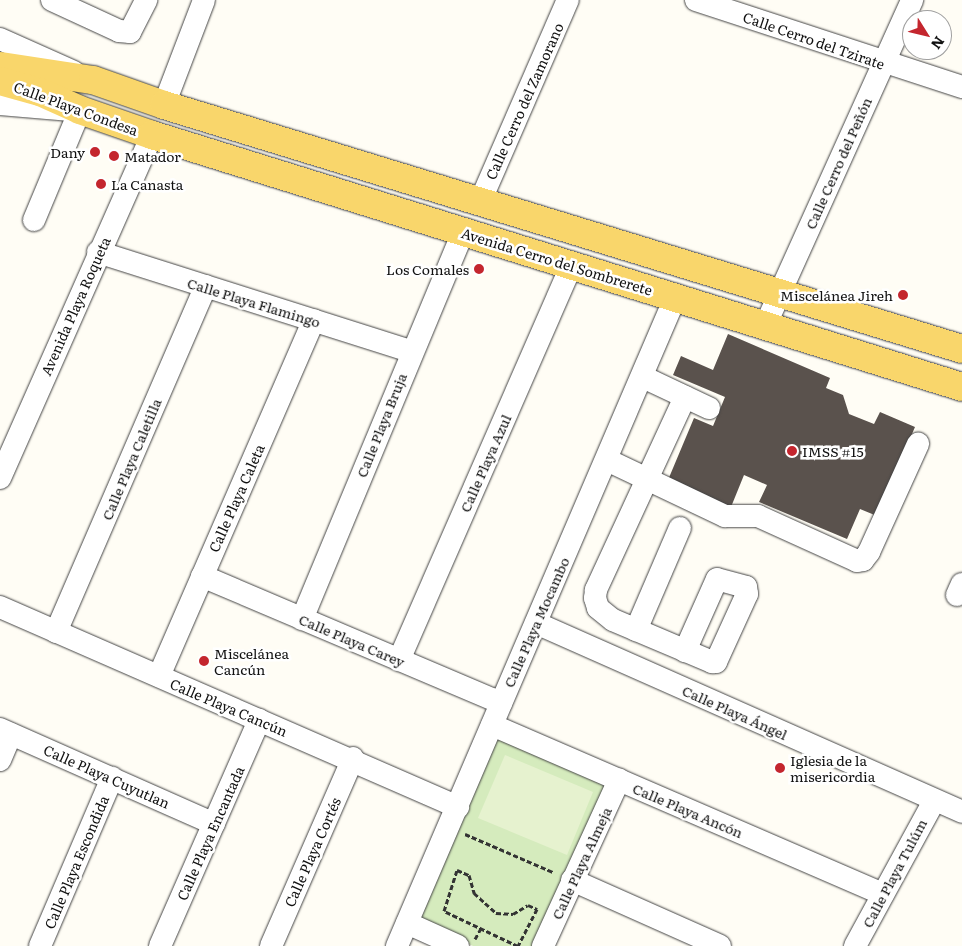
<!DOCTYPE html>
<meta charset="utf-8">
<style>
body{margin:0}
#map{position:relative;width:962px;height:946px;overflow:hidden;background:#fffdf5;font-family:Literata,serif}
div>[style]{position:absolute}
.green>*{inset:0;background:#d5ebbd}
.pitch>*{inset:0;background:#e6f2cf}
.building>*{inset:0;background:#5a524d}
.path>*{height:3px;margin-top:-1.5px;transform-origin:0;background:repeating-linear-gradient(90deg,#333 0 5px,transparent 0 7.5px)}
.roads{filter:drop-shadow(0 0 1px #444) drop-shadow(0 0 1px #444)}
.minor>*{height:22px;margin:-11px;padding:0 11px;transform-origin:11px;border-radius:11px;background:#fff}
.major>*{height:28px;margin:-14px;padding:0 14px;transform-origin:14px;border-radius:14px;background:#f9d66b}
.dots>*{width:14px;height:14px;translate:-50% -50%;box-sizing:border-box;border:2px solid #fff;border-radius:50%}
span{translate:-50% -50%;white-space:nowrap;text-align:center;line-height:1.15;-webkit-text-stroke:5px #fff;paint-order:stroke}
.street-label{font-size:14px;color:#111}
.poi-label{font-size:14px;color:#111}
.right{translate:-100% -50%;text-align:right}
.left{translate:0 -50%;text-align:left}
.north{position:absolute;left:902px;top:10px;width:50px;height:50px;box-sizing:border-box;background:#fff;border:1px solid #a0a0a0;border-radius:50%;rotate:126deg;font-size:14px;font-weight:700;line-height:20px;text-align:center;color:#111}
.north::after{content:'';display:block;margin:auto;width:18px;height:22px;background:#c4262e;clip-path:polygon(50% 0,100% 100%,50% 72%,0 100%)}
</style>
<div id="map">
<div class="green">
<i style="clip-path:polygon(495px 730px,612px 780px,541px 946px,473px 946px,413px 920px)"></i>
</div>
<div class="pitch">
<i style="clip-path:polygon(505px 755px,593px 792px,567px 855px,478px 818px)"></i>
</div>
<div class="building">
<i style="clip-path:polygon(728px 334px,830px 378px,826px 388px,843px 395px,849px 414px,874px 424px,880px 412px,915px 427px,877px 516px,860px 509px,847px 539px,759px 502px,767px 485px,744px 475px,731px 507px,668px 480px,694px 418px,713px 426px,725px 397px,673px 375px,681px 356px,713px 370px)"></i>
</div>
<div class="path">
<i style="left:465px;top:834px;width:96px;rotate:23.4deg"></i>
<i style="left:457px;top:870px;width:13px;rotate:23deg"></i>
<i style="left:469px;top:875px;width:19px;rotate:74deg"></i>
<i style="left:474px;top:893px;width:30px;rotate:42deg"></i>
<i style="left:496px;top:913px;width:17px;rotate:3deg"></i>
<i style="left:513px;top:914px;width:17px;rotate:-31deg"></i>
<i style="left:528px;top:905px;width:10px;rotate:24deg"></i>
<i style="left:537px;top:909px;width:42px;rotate:117.2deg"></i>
<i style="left:518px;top:946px;width:82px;rotate:-154.7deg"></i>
<i style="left:444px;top:911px;width:43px;rotate:-72.4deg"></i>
<i style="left:475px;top:939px;width:13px;rotate:-61deg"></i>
</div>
<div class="roads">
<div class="minor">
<i style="left:52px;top:0;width:74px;rotate:24.8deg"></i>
<i style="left:119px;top:31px;width:11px;rotate:5deg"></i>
<i style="left:130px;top:32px;width:36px;rotate:-63deg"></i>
<i style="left:696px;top:0;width:280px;rotate:18.1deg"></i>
<i style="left:0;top:39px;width:81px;rotate:24deg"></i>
<i style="left:0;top:104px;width:71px;rotate:4.8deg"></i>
<i style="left:164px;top:105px;width:112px;rotate:-69.1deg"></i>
<i style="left:480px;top:202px;width:220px;rotate:-66.5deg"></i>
<i style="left:34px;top:220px;width:119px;rotate:-67.3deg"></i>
<i style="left:98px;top:252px;width:328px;rotate:17.6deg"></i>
<i style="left:765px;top:326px;width:358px;rotate:-65.7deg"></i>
<i style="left:643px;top:377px;width:73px;rotate:25.2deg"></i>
<i style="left:685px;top:397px;width:213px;rotate:114.8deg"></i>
<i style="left:596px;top:590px;width:8px;rotate:97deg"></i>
<i style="left:595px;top:598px;width:10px;rotate:73deg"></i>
<i style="left:598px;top:608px;width:19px;rotate:39deg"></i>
<i style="left:613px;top:620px;width:108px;rotate:23deg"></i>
<i style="left:712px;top:662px;width:4px"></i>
<i style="left:716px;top:662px;width:75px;rotate:-65.5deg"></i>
<i style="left:747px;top:594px;width:7px;rotate:-98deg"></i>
<i style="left:746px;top:587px;width:30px;rotate:-165deg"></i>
<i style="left:717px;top:579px;width:79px;rotate:114deg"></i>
<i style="left:607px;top:460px;width:131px;rotate:25.4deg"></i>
<i style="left:725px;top:516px;width:33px"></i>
<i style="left:758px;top:516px;width:109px;rotate:24.4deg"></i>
<i style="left:857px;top:561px;width:6px;rotate:-9deg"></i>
<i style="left:863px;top:560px;width:10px;rotate:-53deg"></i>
<i style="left:869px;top:552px;width:119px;rotate:-65.6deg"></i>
<i style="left:0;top:478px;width:375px;rotate:-66.1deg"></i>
<i style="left:202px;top:576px;width:325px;rotate:23deg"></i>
<i style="left:957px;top:595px;width:12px;rotate:-66deg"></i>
<i style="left:0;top:607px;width:500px;rotate:23.6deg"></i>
<i style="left:302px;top:619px;width:419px;rotate:-67.4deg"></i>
<i style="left:536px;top:623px;width:466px;rotate:23.9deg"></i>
<i style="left:636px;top:630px;width:111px;rotate:-66.7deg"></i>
<i style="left:56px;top:632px;width:377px;rotate:-66.6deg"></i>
<i style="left:399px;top:660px;width:430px;rotate:-66.4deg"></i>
<i style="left:159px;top:676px;width:388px;rotate:-66.5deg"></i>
<i style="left:492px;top:725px;width:426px;rotate:23.4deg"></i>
<i style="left:0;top:729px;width:234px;rotate:23.9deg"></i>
<i style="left:0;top:760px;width:28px;rotate:-67deg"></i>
<i style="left:572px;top:880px;width:162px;rotate:24deg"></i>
<i style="left:407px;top:923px;width:56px;rotate:24.3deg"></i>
<i style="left:40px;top:946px;width:183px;rotate:-66.8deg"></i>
<i style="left:160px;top:946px;width:247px;rotate:-66.3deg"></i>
<i style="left:271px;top:946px;width:205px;rotate:-66.4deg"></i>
<i style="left:397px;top:946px;width:705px;rotate:-66.78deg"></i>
<i style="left:543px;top:946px;width:183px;rotate:-65.4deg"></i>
<i style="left:855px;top:946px;width:165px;rotate:-61.4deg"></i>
</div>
<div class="major">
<i style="left:1px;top:66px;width:93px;rotate:8.7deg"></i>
<i style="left:93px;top:80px;width:75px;rotate:19.4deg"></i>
<i style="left:164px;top:105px;width:834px;rotate:17deg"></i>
<i style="left:0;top:81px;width:41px;rotate:15.4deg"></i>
<i style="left:40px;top:92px;width:44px;rotate:24.2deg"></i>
<i style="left:80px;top:110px;width:76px;rotate:19.1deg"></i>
<i style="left:152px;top:135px;width:848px;rotate:17.28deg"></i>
</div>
</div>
<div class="dots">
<i style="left:95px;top:152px;background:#c4262e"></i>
<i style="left:114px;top:156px;background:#c4262e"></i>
<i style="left:101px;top:184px;background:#c4262e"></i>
<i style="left:479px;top:269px;background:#c4262e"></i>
<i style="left:903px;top:295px;background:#c4262e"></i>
<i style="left:792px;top:451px;background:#c4262e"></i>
<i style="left:204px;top:661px;background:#c4262e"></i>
<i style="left:780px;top:768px;background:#c4262e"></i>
</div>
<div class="street-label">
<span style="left:814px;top:40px;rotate:19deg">Calle Cerro del Tzirate</span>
<span style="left:524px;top:101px;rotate:-66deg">Calle Cerro del Zamorano</span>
<span style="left:76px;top:108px;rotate:20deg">Calle Playa Condesa</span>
<span style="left:838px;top:163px;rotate:-66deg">Calle Cerro del Peñón</span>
<span style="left:557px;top:261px;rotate:17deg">Avenida Cerro del Sombrerete</span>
<span style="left:254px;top:302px;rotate:17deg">Calle Playa Flamingo</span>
<span style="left:75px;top:306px;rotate:-66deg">Avenida Playa Roqueta</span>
<span style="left:381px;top:425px;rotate:-68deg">Calle Playa Bruja</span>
<span style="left:131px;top:459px;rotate:-67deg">Calle Playa Caletilla</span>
<span style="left:485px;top:463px;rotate:-66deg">Calle Playa Azul</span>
<span style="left:236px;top:498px;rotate:-66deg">Calle Playa Caleta</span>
<span style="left:536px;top:622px;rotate:-66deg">Calle Playa Mocambo</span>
<span style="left:352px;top:640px;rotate:23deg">Calle Playa Carey</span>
<span style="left:229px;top:707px;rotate:23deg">Calle Playa Cancún</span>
<span style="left:735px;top:712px;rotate:24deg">Calle Playa Ángel</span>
<span style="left:107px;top:776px;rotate:24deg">Calle Playa Cuyutlan</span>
<span style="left:688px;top:810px;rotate:23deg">Calle Playa Ancón</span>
<span style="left:210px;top:833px;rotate:-66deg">Calle Playa Encantada</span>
<span style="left:312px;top:852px;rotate:-66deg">Calle Playa Cortés</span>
<span style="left:76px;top:862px;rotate:-67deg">Calle Playa Escondida</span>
<span style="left:581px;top:863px;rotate:-65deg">Calle Playa Almeja</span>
<span style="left:894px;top:873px;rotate:-62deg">Calle Playa Tulúm</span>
</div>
<div class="poi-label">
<span class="right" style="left:85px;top:152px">Dany</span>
<span class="left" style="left:124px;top:156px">Matador</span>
<span class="left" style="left:111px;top:184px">La Canasta</span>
<span class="right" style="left:469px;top:269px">Los Comales</span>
<span class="right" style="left:893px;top:295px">Miscelánea Jireh</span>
<span class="left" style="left:802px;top:451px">IMSS #15</span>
<span class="left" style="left:214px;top:661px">Miscelánea<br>Cancún</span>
<span class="left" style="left:790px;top:768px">Iglesia de la<br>misericordia</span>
</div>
<div class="north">N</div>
</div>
